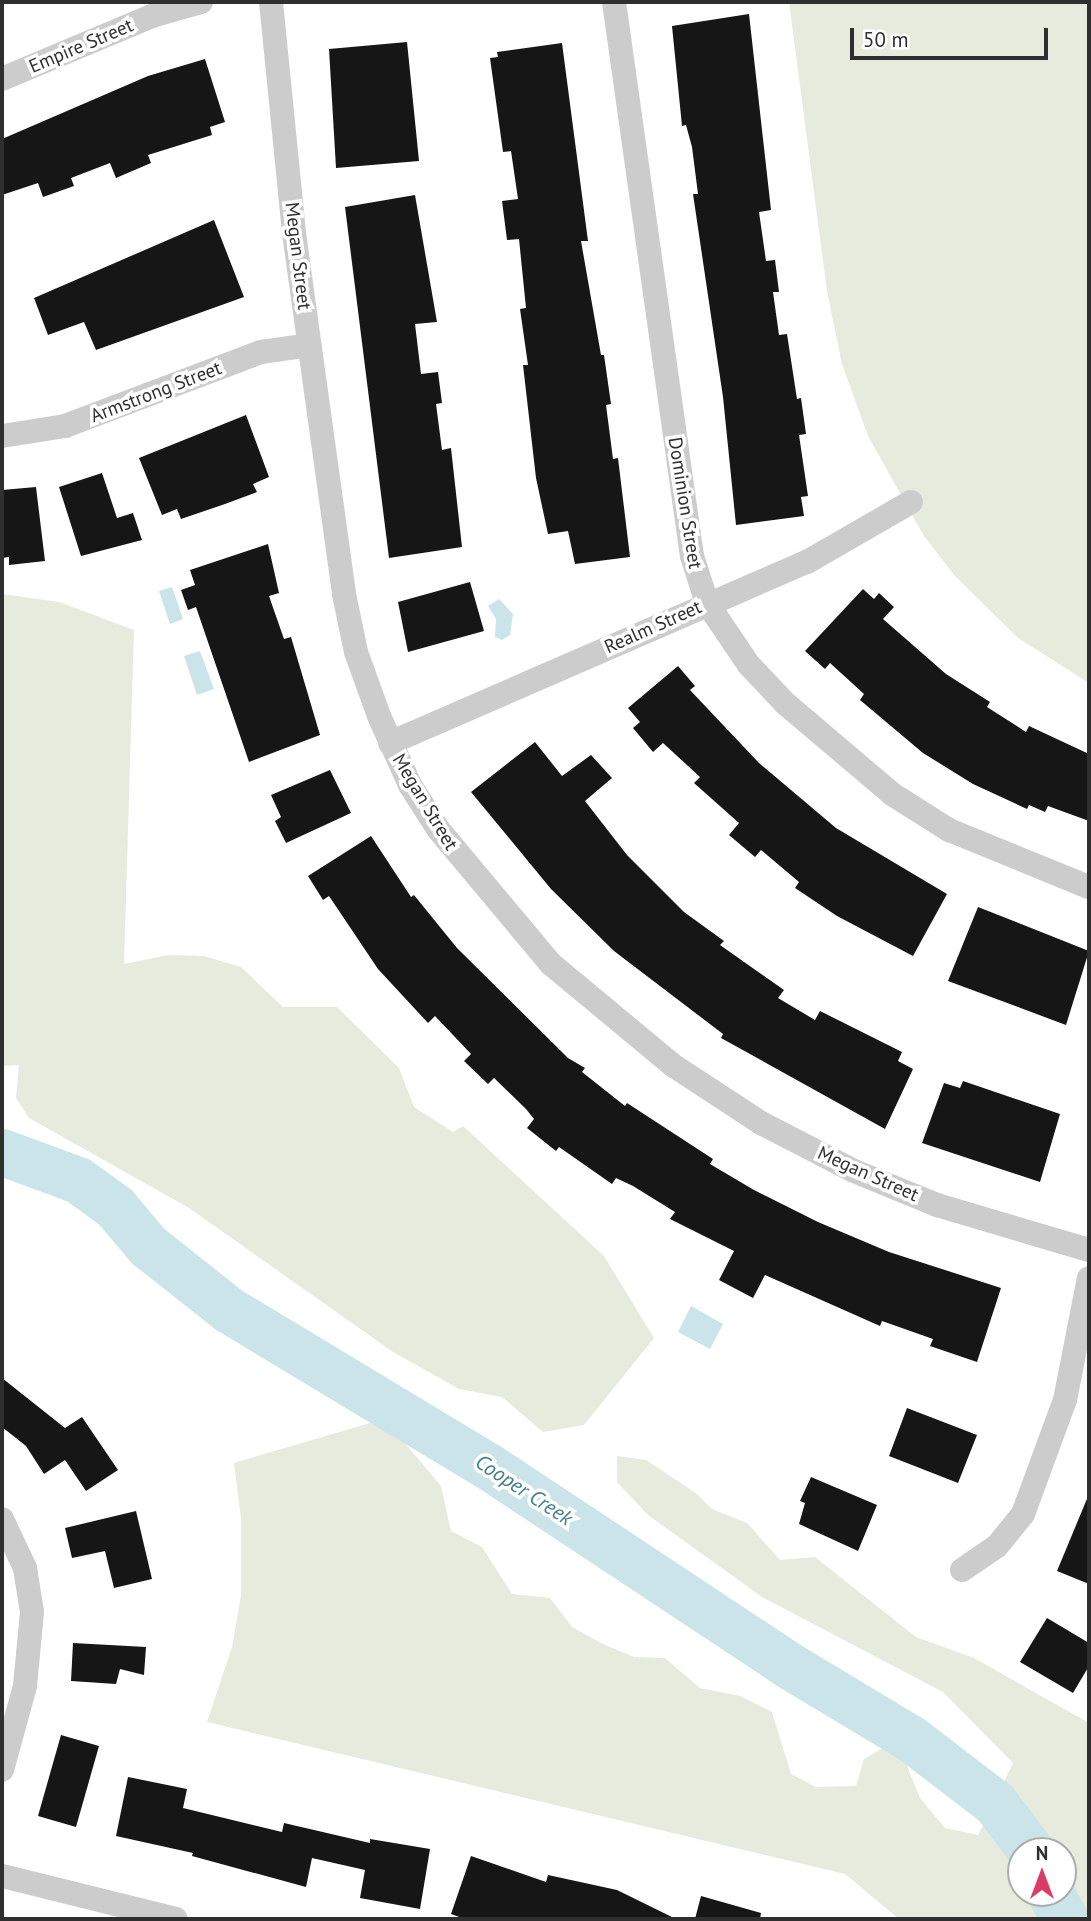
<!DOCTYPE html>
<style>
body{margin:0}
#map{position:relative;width:1091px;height:1921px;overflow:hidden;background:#fff;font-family:"PT Sans",sans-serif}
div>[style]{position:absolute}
.green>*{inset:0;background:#e7ebdd}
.water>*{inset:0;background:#cae4ea}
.river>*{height:47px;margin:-23.5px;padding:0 23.5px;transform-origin:23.5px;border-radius:23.5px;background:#cae4ea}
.building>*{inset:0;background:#161616}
.street>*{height:24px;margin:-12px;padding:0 12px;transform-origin:12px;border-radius:12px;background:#ccc}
span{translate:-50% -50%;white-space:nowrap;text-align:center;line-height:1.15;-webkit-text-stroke:7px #fff;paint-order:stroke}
.street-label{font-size:19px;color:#2f2f2f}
.water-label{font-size:21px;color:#417e8c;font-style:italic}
.frame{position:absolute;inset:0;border:4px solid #2f2f2f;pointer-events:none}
.north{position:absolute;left:1007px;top:1837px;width:70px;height:70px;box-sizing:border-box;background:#fff;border:2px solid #acacac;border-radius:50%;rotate:0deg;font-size:19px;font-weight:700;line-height:28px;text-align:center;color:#2f2f2f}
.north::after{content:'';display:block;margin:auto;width:24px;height:32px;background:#db3b66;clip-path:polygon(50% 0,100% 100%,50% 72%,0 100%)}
.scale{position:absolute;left:850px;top:28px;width:198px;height:32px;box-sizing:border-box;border:4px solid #2f2f2f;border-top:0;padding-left:9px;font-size:21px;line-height:24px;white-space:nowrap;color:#2f2f2f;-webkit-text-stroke:5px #fff;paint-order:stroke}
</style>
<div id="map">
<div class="green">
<i style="clip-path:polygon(789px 2px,1089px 2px,1089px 683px,1018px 638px,955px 576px,924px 536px,868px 436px,842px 364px,827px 291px)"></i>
<i style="clip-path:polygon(2px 594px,59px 602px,134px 630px,124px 964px,168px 955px,204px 956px,241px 967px,283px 1007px,337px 1007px,399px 1068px,414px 1107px,453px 1132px,463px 1126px,604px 1256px,654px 1338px,584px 1425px,543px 1432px,502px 1397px,459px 1389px,393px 1352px,189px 1208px,29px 1118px,16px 1098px,19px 1065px,2px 1066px)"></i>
<i style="clip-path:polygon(evenodd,370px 1423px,398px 1435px,441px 1486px,451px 1531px,482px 1547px,512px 1594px,550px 1598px,572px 1627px,603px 1644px,634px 1657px,665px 1658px,700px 1688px,740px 1696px,772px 1712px,791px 1774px,816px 1787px,856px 1786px,864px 1759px,883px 1748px,905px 1761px,920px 1798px,945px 1828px,978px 1835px,1013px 1763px,943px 1692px,762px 1597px,648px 1515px,617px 1482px,617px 1456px,646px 1460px,696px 1493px,712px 1509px,747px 1523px,780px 1560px,815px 1557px,916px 1637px,974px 1658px,1089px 1723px,1089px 1919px,899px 1919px,845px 1874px,207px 1722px,232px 1647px,241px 1596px,241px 1519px,234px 1463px,370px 1423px,1063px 1851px,1063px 1893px,1021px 1893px,1021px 1851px,1063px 1851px)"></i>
</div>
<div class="water">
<i style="clip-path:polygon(172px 587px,183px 619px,170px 624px,159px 591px)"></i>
<i style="clip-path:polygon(499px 599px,513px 614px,510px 635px,502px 640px,495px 637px,496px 619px,488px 606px)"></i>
<i style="clip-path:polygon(200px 651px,214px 689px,197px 695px,184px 656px)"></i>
<i style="clip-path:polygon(691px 1306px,723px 1324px,710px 1349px,678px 1332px)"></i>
</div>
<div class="river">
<i style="left:2px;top:1152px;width:81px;rotate:20.2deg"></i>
<i style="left:78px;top:1180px;width:46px;rotate:36.1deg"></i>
<i style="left:115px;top:1207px;width:51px;rotate:49.8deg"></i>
<i style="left:148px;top:1246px;width:103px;rotate:38.3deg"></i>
<i style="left:229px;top:1310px;width:302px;rotate:31.1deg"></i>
<i style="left:488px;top:1466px;width:362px;rotate:33.5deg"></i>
<i style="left:790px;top:1666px;width:140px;rotate:31deg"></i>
<i style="left:910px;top:1738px;width:107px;rotate:37.4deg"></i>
<i style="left:995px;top:1803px;width:60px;rotate:53.1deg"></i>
<i style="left:1050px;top:1893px;width:30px;rotate:60deg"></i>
</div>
<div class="building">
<i style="clip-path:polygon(749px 14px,771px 210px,759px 212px,766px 261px,775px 260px,779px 292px,773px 292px,779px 335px,787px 334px,797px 399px,801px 398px,806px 434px,799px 435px,808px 496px,801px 497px,804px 516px,736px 525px,723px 397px,693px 194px,698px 194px,692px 147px,686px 125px,682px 126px,672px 26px)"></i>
<i style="clip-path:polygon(407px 42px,419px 161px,336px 168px,329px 49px)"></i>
<i style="clip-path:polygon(562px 43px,588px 241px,581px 241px,601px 355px,604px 355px,611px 404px,606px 405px,613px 459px,618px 458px,630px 557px,575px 564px,568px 531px,548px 534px,536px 478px,523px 365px,528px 365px,520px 309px,526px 308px,519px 239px,507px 240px,502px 201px,518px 199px,511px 151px,503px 152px,490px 58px,498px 57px,497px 52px)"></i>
<i style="clip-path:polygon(205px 59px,225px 122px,210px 127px,212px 135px,148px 155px,151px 163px,116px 178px,110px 163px,71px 178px,74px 186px,43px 197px,38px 183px,2px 195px,2px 139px,148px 76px)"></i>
<i style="clip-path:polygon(415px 195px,437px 322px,415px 324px,421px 374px,438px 372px,442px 403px,436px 404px,442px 450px,451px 448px,462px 547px,389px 558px,345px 207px)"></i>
<i style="clip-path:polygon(214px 220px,244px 297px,96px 350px,84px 322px,48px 335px,34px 298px)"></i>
<i style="clip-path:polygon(246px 415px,269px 477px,253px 484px,257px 492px,225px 504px,181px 519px,177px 509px,162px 515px,139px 458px)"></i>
<i style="clip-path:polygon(102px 473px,117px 518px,133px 513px,142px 540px,81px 556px,59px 487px)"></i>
<i style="clip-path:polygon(36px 487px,45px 561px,9px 565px,9px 557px,2px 558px,2px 490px)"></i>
<i style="clip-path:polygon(268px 544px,279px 593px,269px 596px,284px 639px,291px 637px,320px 735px,249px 762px,196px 607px,188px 610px,181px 590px,195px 585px,190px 570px)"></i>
<i style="clip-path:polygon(470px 582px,484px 631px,408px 652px,398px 602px)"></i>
<i style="clip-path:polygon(863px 589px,874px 599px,879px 593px,894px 607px,883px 619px,946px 674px,990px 702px,987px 707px,1026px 732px,1029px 726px,1089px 754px,1089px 821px,1048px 806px,1045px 812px,1029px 805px,1027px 809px,973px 784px,923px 753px,860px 700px,864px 694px,830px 663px,825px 669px,805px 651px)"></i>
<i style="clip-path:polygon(678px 666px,695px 686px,690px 690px,759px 763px,836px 828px,947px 894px,913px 956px,837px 916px,795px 888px,799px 882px,761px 850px,755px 857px,729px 835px,739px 823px,694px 783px,700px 777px,663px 743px,653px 752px,633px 728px,640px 722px,628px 708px)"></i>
<i style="clip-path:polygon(535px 742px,562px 776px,591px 755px,612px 778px,585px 801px,627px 855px,684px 912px,724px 941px,720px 945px,784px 990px,778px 998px,815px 1020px,820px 1011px,902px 1052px,898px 1061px,913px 1069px,885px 1129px,721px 1038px,723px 1034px,614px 951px,551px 889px,471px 792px)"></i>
<i style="clip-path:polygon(330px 770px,351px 813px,286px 843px,275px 821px,281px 817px,271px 795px)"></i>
<i style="clip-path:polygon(371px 836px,411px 897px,414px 895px,457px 948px,568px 1058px,585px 1068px,582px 1072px,625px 1106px,627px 1103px,713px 1159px,710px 1164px,754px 1190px,818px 1222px,889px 1252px,1001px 1288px,977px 1362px,930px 1346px,933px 1339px,882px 1321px,880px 1326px,765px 1275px,753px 1298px,719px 1280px,734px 1251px,670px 1219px,675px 1212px,633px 1186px,616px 1178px,612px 1184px,559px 1147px,556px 1151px,527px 1128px,534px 1119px,526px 1109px,494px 1078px,488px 1084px,464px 1061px,471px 1054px,435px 1016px,428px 1023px,378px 969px,329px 896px,323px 900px,308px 876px)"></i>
<i style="clip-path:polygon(978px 907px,1089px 951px,1066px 1025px,948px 981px)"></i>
<i style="clip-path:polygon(963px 1081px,1060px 1114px,1040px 1182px,922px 1143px,944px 1083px,960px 1088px)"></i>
<i style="clip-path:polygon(2px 1378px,65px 1428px,82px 1417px,118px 1470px,86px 1491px,65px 1460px,44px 1474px,26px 1446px,2px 1427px)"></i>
<i style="clip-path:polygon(907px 1408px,977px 1435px,958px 1483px,889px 1456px)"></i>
<i style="clip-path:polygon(811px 1477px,877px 1505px,858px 1551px,799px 1524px,805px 1503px,800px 1501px)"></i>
<i style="clip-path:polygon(1089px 1494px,1089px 1584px,1057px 1571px)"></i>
<i style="clip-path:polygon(136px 1511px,152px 1579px,114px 1588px,105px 1551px,72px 1558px,65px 1528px)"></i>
<i style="clip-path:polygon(1047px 1618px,1089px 1643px,1089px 1666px,1073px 1693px,1020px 1662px)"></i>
<i style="clip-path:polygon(73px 1643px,146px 1647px,144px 1675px,120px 1669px,116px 1684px,71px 1681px)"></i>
<i style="clip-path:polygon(61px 1735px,99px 1746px,76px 1827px,38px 1816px)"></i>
<i style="clip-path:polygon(128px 1777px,187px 1789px,183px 1808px,282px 1832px,284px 1823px,370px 1843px,370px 1839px,430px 1849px,420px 1909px,360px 1898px,365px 1870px,312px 1858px,306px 1887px,192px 1856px,193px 1853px,116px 1836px)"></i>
<i style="clip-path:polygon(471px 1856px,546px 1882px,548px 1875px,617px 1890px,676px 1919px,465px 1919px,451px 1914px)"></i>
<i style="clip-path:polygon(701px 1896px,761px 1913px,760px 1919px,695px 1919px)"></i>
</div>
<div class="street">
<i style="left:271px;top:2px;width:232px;rotate:84.3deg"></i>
<i style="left:294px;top:233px;width:364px;rotate:82.1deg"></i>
<i style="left:344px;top:594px;width:59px;rotate:78.3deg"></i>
<i style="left:356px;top:652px;width:68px;rotate:70.2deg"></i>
<i style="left:379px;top:716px;width:76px;rotate:65.8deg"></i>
<i style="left:410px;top:785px;width:52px;rotate:57.5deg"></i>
<i style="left:438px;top:829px;width:176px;rotate:50.1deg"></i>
<i style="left:551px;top:964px;width:160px;rotate:39.7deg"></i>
<i style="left:674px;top:1066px;width:104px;rotate:33.2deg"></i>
<i style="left:761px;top:1123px;width:105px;rotate:27.3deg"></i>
<i style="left:854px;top:1171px;width:90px;rotate:22.3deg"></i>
<i style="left:937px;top:1205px;width:159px;rotate:16.5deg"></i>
<i style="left:614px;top:2px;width:559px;rotate:81.99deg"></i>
<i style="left:692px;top:556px;width:49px;rotate:72.3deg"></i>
<i style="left:707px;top:603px;width:75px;rotate:55.9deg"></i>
<i style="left:749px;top:665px;width:54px;rotate:46.5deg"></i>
<i style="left:786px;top:704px;width:139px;rotate:40.3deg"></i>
<i style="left:892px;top:794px;width:67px;rotate:32.3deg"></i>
<i style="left:949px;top:830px;width:151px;rotate:22.2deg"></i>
<i style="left:2px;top:79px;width:163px;rotate:-22.8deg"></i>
<i style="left:152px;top:16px;width:51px;rotate:-15.9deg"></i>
<i style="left:2px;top:436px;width:64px;rotate:-9deg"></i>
<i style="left:65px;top:426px;width:210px;rotate:-20.7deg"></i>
<i style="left:261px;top:352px;width:49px;rotate:-8.1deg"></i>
<i style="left:390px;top:743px;width:455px;rotate:-23.5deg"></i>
<i style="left:807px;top:562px;width:120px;rotate:-30deg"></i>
<i style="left:2px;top:1519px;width:54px;rotate:64.9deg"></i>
<i style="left:25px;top:1568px;width:45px;rotate:81deg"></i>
<i style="left:32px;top:1612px;width:74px;rotate:95.4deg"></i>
<i style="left:25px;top:1686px;width:87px;rotate:105.3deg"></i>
<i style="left:962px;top:1570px;width:42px;rotate:-34.4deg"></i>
<i style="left:997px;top:1546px;width:41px;rotate:-50.9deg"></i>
<i style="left:1023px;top:1514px;width:121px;rotate:-69.8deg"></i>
<i style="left:1065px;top:1400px;width:124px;rotate:-78.9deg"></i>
<i style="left:2px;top:1876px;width:179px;rotate:13.9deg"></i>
</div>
<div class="street-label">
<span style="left:81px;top:46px;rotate:-23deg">Empire Street</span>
<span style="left:298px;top:256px;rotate:83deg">Megan Street</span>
<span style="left:156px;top:392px;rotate:-21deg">Armstrong Street</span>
<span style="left:685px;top:503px;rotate:81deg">Dominion Street</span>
<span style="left:653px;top:627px;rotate:-24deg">Realm Street</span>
<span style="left:425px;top:802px;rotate:59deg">Megan Street</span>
<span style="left:868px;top:1174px;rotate:24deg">Megan Street</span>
</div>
<div class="water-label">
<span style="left:524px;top:1490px;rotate:33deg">Cooper Creek</span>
</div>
<div class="frame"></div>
<div class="north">N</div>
<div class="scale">50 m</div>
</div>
